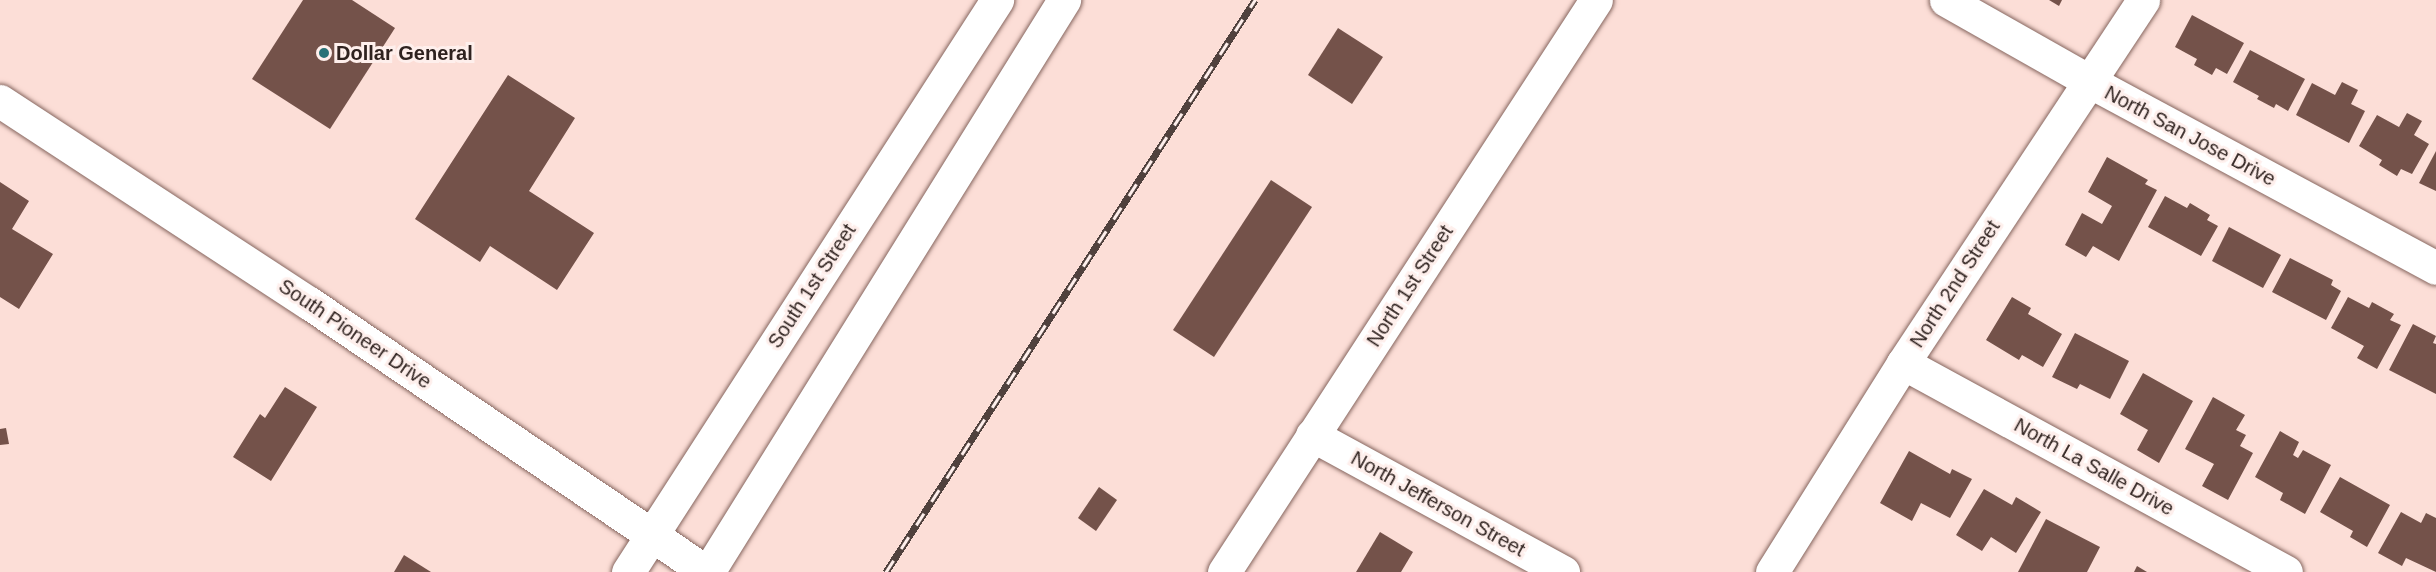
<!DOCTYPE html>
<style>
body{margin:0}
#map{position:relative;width:2436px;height:572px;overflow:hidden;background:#fcded7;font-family:Helvetica,sans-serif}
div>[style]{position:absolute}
.building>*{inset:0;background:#74524a}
.roads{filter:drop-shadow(0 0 2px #86665f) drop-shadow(0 0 2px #86665f)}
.minor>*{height:33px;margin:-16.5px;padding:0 16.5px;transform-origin:16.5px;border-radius:16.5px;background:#fff}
.major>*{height:33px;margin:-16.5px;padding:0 16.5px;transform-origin:16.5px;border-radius:16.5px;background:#fff}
.rail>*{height:7px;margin-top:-3.5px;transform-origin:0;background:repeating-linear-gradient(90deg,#feefec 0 14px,#50413d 0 28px);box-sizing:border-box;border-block:2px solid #50413d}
.dots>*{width:16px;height:16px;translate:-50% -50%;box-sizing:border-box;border:3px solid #feefec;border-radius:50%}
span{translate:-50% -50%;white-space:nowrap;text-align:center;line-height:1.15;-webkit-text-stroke:6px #feefec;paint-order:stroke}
.poi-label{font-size:20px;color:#2f221f;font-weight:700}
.left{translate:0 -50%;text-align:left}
.street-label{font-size:20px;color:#2f221f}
</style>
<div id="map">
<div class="building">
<i style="clip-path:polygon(303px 0,352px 0,395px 28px,330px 129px,252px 79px)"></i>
<i style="clip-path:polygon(2049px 0,2062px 0,2059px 6px)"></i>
<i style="clip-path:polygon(2192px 15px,2244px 43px,2227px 74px,2216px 68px,2212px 75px,2194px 65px,2197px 59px,2175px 47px)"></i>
<i style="clip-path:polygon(1338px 28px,1383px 57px,1352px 104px,1308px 75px)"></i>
<i style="clip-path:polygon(2250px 50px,2305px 79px,2288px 111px,2276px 104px,2274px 108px,2257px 99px,2259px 96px,2233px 82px)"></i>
<i style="clip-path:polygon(508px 75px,575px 118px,529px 191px,594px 233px,557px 290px,490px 246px,480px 262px,415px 219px)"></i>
<i style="clip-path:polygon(2342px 82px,2358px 90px,2351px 104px,2365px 111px,2349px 143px,2296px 115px,2312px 83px,2335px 95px)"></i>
<i style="clip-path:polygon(2407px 113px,2422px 121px,2414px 135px,2429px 144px,2412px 174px,2401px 169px,2397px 176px,2379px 165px,2382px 160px,2359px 146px,2377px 115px,2399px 127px)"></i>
<i style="clip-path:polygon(2436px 151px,2436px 191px,2419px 183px)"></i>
<i style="clip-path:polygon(2107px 157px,2148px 180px,2145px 184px,2157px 190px,2119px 261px,2093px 246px,2086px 257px,2065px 245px,2082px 213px,2102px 224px,2112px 206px,2088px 192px)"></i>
<i style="clip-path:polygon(1271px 180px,1312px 207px,1214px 357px,1173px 330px)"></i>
<i style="clip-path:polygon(0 182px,29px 201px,12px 229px,53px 254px,19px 309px,0 297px)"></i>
<i style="clip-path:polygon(2165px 196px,2187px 208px,2190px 203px,2210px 215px,2207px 220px,2218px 226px,2201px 256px,2148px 227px)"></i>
<i style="clip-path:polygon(2229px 227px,2281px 255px,2263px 288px,2212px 261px)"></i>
<i style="clip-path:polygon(2290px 258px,2333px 280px,2331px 285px,2341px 291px,2326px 320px,2272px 292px)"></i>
<i style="clip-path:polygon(2012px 297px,2031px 308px,2028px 314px,2062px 334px,2043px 367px,2022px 355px,2019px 360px,1986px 340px)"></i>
<i style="clip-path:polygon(2348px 297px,2369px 308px,2372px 302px,2394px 314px,2390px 320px,2401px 325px,2377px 369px,2357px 358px,2364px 346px,2331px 328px)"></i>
<i style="clip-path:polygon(2413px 324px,2436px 336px,2433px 343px,2436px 344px,2436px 394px,2389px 370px)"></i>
<i style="clip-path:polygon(2075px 333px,2129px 361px,2110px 399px,2080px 384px,2077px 389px,2052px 377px)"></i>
<i style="clip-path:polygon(2143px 373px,2193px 401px,2159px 463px,2137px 450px,2148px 430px,2120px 414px)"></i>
<i style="clip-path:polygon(285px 387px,317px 407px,271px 481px,233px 457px,260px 414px,265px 418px)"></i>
<i style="clip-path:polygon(2213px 397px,2245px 415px,2236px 430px,2246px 435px,2240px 446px,2253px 453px,2228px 500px,2202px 486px,2214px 464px,2185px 449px)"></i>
<i style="clip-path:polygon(6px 428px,9px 444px,0 445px,0 429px)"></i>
<i style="clip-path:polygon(2280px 431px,2299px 442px,2293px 455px,2298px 458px,2303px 450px,2331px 465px,2305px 514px,2280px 500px,2283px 493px,2255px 477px)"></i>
<i style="clip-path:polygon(1909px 451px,1950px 474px,1952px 469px,1972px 479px,1950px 518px,1921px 503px,1912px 521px,1880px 503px)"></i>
<i style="clip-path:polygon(2340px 477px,2390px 505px,2367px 547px,2350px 537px,2353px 531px,2320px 512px)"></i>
<i style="clip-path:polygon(1099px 487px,1117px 500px,1096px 531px,1078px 518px)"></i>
<i style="clip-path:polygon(1984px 489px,2012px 505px,2016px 497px,2041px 512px,2016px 553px,1991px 537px,1982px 551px,1956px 535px)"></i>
<i style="clip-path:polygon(2401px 512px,2421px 523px,2426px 513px,2436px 518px,2436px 572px,2406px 558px,2402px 566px,2378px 553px)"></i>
<i style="clip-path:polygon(2046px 519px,2100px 547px,2087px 572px,2018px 572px)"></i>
<i style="clip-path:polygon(1380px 532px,1413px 552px,1401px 572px,1356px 572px)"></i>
<i style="clip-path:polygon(404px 555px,431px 572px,394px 572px)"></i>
<i style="clip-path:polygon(2137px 566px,2147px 572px,2134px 572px)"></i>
</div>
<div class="roads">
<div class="minor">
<i style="left:1946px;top:0;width:164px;rotate:29.5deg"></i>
<i style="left:2089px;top:81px;width:394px;rotate:28.3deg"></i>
<i style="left:0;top:101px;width:369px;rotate:33.2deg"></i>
<i style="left:309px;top:303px;width:480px;rotate:34.1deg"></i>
<i style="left:1903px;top:363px;width:436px;rotate:28.6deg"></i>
<i style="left:1312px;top:435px;width:286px;rotate:28.6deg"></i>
<i style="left:1772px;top:572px;width:247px;rotate:-57.9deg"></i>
<i style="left:1903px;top:363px;width:435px;rotate:-56.5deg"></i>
</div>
<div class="major">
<i style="left:628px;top:572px;width:681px;rotate:-57.17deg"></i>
<i style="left:708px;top:572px;width:674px;rotate:-58.1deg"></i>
<i style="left:1224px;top:572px;width:682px;rotate:-56.96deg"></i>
</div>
</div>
<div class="rail">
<i style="left:886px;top:572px;width:681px;rotate:-57.17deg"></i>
</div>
<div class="dots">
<i style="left:324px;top:53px;background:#287277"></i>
</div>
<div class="poi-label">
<span class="left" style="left:336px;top:53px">Dollar General</span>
</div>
<div class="street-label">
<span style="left:2190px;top:136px;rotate:28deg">North San Jose Drive</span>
<span style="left:1955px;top:284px;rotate:-57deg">North 2nd Street</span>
<span style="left:812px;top:286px;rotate:-57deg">South 1st Street</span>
<span style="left:1410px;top:286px;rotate:-57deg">North 1st Street</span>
<span style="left:355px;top:334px;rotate:34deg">South Pioneer Drive</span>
<span style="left:2094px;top:467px;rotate:29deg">North La Salle Drive</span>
<span style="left:1438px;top:504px;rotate:29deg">North Jefferson Street</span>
</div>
</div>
